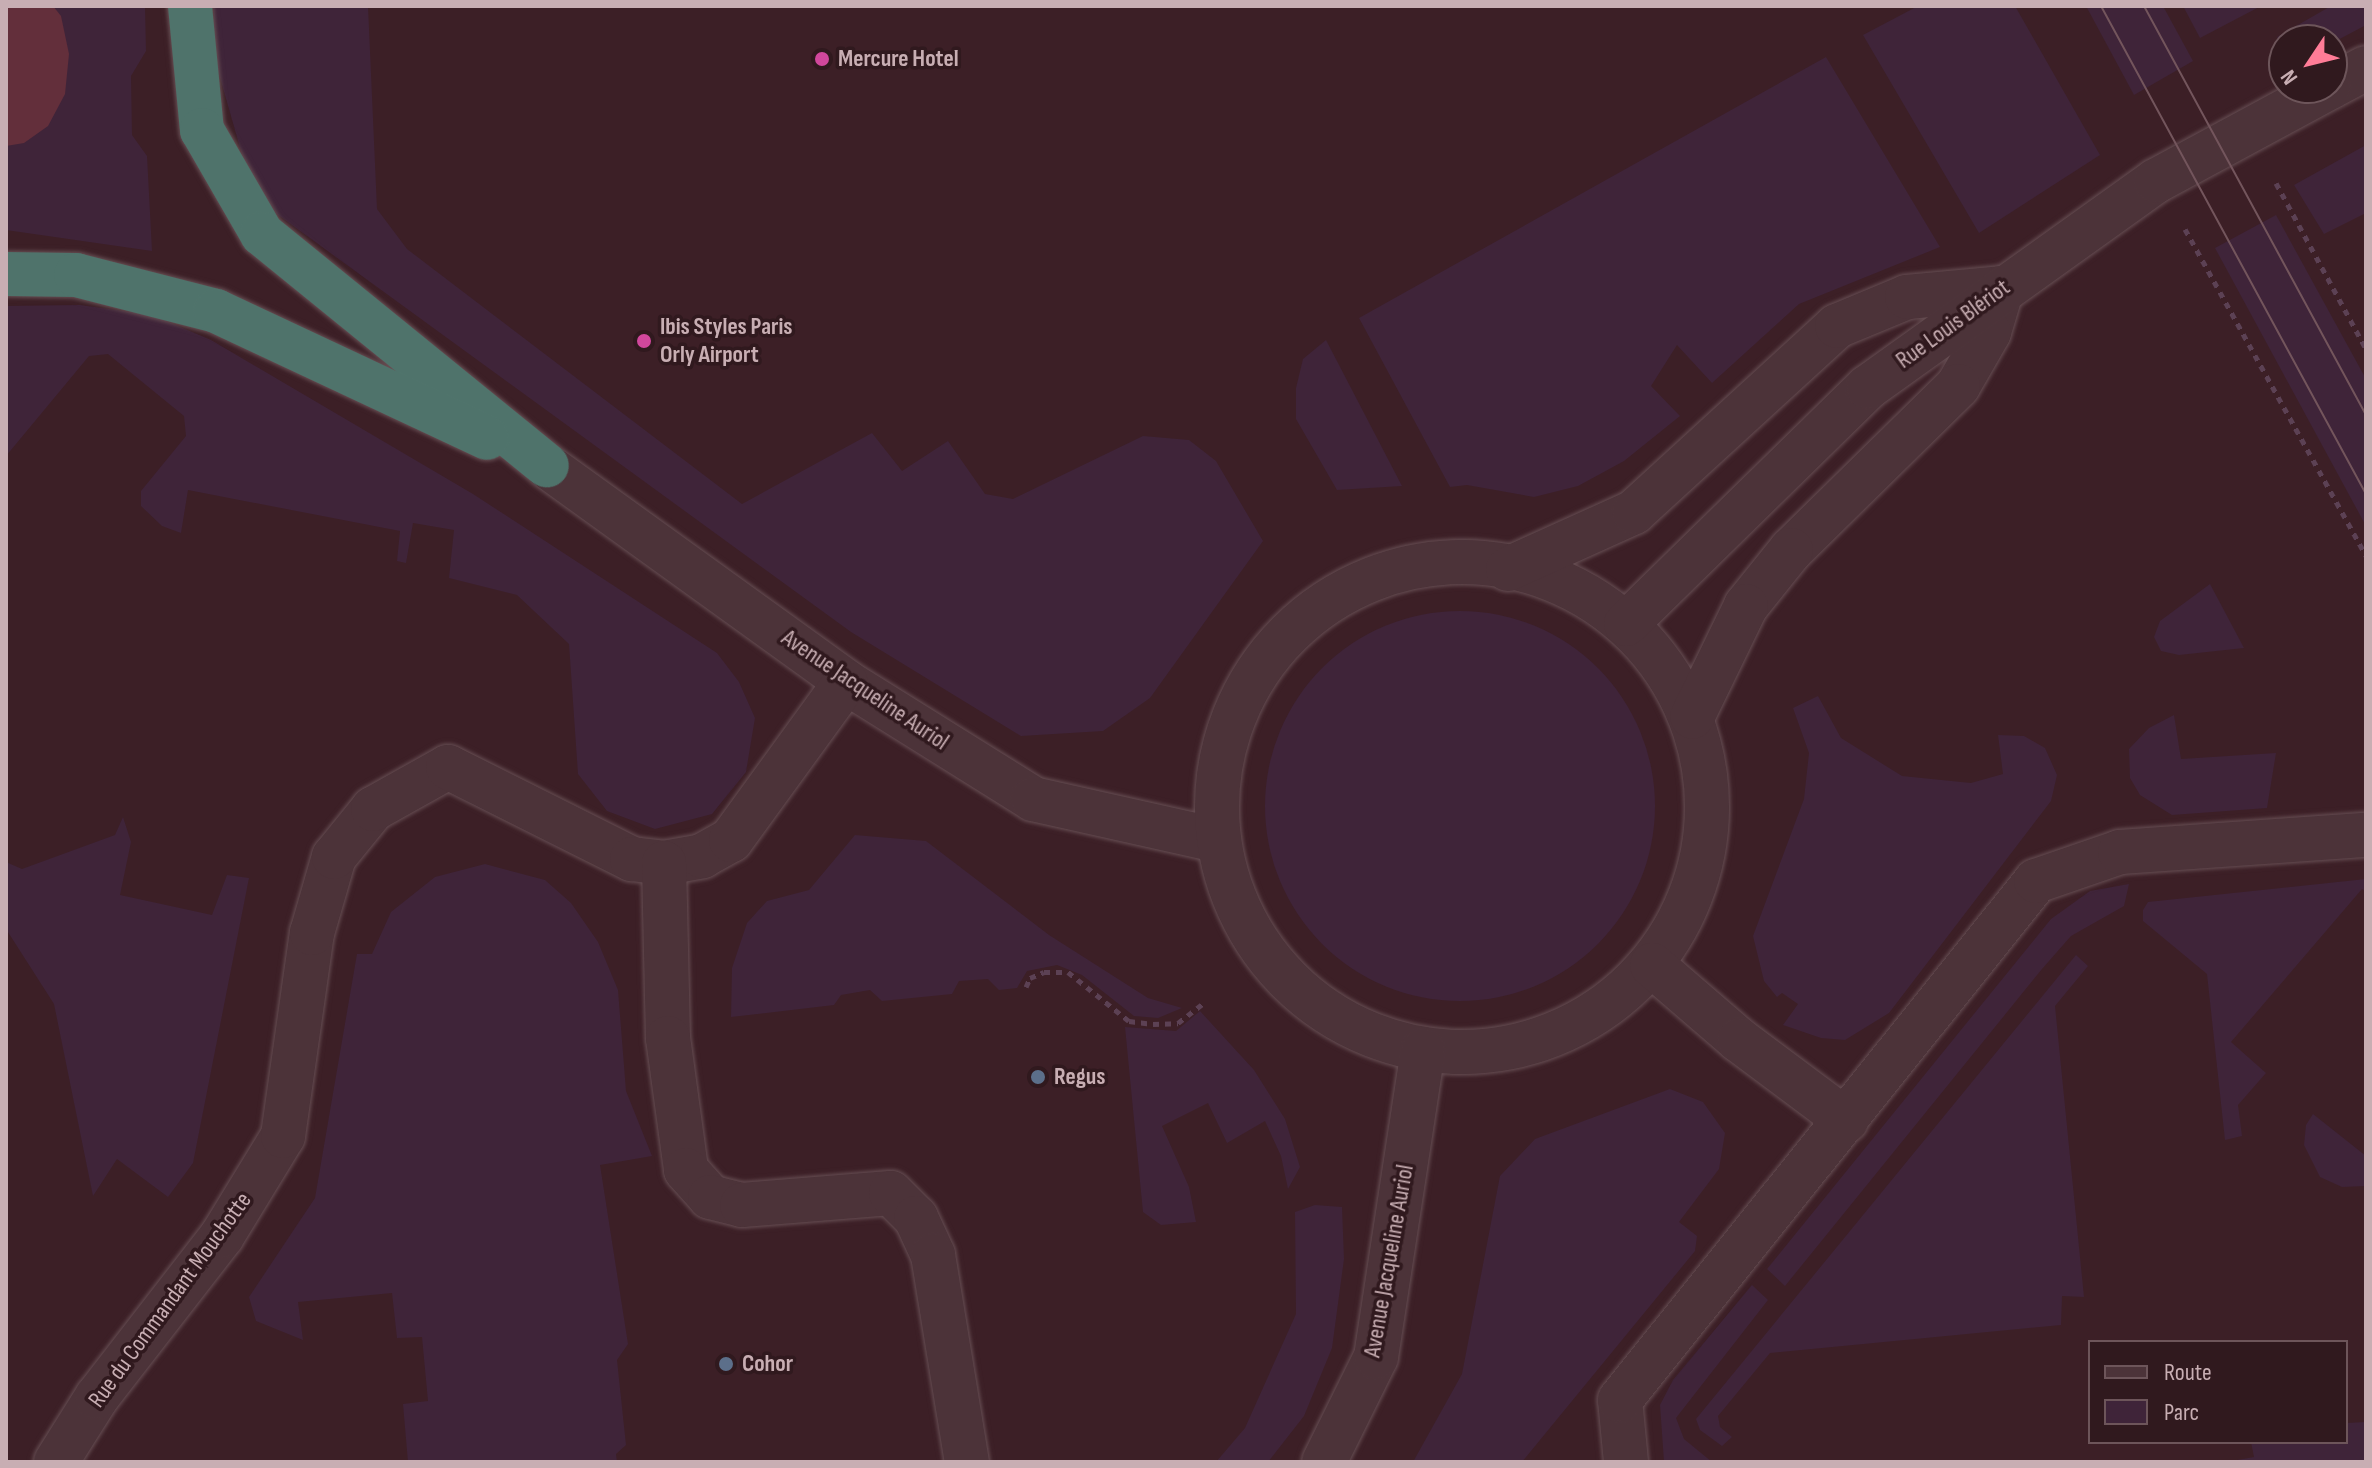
<!DOCTYPE html>
<meta charset="utf-8">
<style>
body{margin:0}
#map{position:relative;width:2372px;height:1468px;overflow:hidden;background:#3c1f26;font-family:"Sofia Sans Condensed",sans-serif}
div>[style]{position:absolute}
.green>*{inset:0;background:#3f2439}
.round{border-radius:50%}
.water>*{inset:0;background:#632f3b}
.path>*{height:5px;margin-top:-2.5px;transform-origin:0;background:repeating-linear-gradient(90deg,#5c4154 0 6px,transparent 0 12px)}
.roads{filter:drop-shadow(0 0 2px #664e53) drop-shadow(0 0 2px #664e53)}
.minor>*{height:44px;margin:-22px;padding:0 22px;transform-origin:22px;border-radius:22px;background:#4c3339}
.minor>.ring{margin:-22px;padding:0;box-sizing:content-box;background:none;border:44px solid #4c3339;border-radius:50%}
.highway>*{height:44px;margin:-22px;padding:0 22px;transform-origin:22px;border-radius:22px;background:#4f736b}
.tram>*{height:2px;margin:-1px;padding:0 1px;transform-origin:1px;border-radius:1px;background:#73555c}
.dots>*{width:22px;height:22px;translate:-50% -50%;box-sizing:border-box;border:4px solid #30191e;border-radius:50%}
span{translate:-50% -50%;white-space:nowrap;text-align:center;line-height:1.15;-webkit-text-stroke:7px #30191e;paint-order:stroke}
.poi-label{font-size:24px;color:#c8aeb3;font-weight:700}
.left{translate:0 -50%;text-align:left}
.street-label{font-size:24px;color:#c8aeb3}
.frame{position:absolute;inset:0;border:8px solid #c8aeb3;pointer-events:none}
.legend{position:absolute;left:2088px;top:1340px;width:260px;height:104px;box-sizing:border-box;background:#30191e;border:2px solid #6d555a;margin:0;padding:10px 14px;list-style:none;font-size:24px;color:#c8aeb3}
.legend li{display:flex;align-items:center;gap:16px;height:40px}
.legend b{width:40px;border:2px solid #6d555a}
.north{position:absolute;left:2268px;top:24px;width:80px;height:80px;box-sizing:border-box;background:#30191e;border:2px solid #6d555a;border-radius:50%;rotate:235deg;font-size:22px;font-weight:700;line-height:32px;text-align:center;color:#c8aeb3}
.north::after{content:'';display:block;margin:auto;width:28px;height:36px;background:#ff7c97;clip-path:polygon(50% 0,100% 100%,50% 72%,0 100%)}
</style>
<div id="map">
<div class="green">
<i style="clip-path:polygon(6px 6px,145px 6px,146px 51px,131px 76px,132px 135px,147px 156px,152px 251px,6px 230px)"></i>
<i style="clip-path:polygon(214px 6px,368px 6px,377px 209px,407px 249px,742px 504px,872px 433px,902px 471px,948px 441px,985px 494px,1013px 499px,1143px 436px,1189px 440px,1216px 461px,1263px 541px,1150px 698px,1103px 731px,1021px 736px,851px 632px,270px 209px,245px 165px,213px 53px)"></i>
<i style="clip-path:polygon(1918px 6px,2015px 6px,2100px 155px,1979px 233px,1863px 35px)"></i>
<i style="clip-path:polygon(2086px 6px,2163px 6px,2193px 61px,2134px 95px)"></i>
<i style="clip-path:polygon(2183px 6px,2261px 6px,2200px 38px)"></i>
<i style="clip-path:polygon(2331px 6px,2366px 6px,2366px 25px,2332px 43px,2284px 40px,2284px 48px,2277px 37px)"></i>
<i style="clip-path:polygon(1826px 57px,1940px 247px,1799px 304px,1712px 383px,1677px 345px,1651px 386px,1680px 416px,1624px 461px,1578px 486px,1534px 497px,1467px 485px,1450px 487px,1359px 318px)"></i>
<i style="clip-path:polygon(2366px 145px,2366px 213px,2324px 234px,2294px 185px)"></i>
<i style="clip-path:polygon(2276px 215px,2366px 379px,2366px 526px,2215px 248px)"></i>
<i style="clip-path:polygon(80px 305px,152px 315px,211px 340px,473px 494px,717px 653px,739px 682px,755px 718px,746px 772px,712px 814px,655px 829px,607px 811px,578px 774px,569px 644px,517px 595px,449px 578px,454px 530px,413px 523px,406px 563px,397px 561px,400px 531px,188px 490px,181px 533px,162px 526px,141px 506px,141px 491px,186px 436px,184px 416px,108px 354px,89px 356px,6px 456px,6px 306px)"></i>
<i style="clip-path:polygon(1326px 340px,1402px 486px,1337px 490px,1296px 419px,1296px 388px,1303px 359px)"></i>
<i style="clip-path:polygon(2210px 584px,2244px 648px,2179px 655px,2161px 651px,2154px 637px,2160px 621px)"></i>
<i class="round" style="left:1265px;top:611px;width:390px;height:390px"></i>
<i style="clip-path:polygon(1818px 696px,1841px 738px,1902px 776px,1971px 783px,2003px 774px,1998px 735px,2024px 736px,2045px 748px,2057px 775px,2051px 801px,1889px 1013px,1845px 1040px,1821px 1038px,1783px 1025px,1798px 1004px,1782px 993px,1777px 997px,1764px 981px,1753px 936px,1804px 799px,1809px 753px,1793px 708px)"></i>
<i style="clip-path:polygon(2174px 715px,2181px 759px,2276px 753px,2267px 808px,2172px 815px,2140px 795px,2130px 778px,2129px 749px,2149px 728px)"></i>
<i style="clip-path:polygon(123px 817px,131px 842px,120px 895px,212px 915px,227px 875px,249px 878px,193px 1163px,168px 1197px,117px 1159px,93px 1196px,54px 1004px,6px 929px,6px 862px,22px 869px,115px 835px)"></i>
<i style="clip-path:polygon(855px 835px,926px 841px,1049px 935px,1148px 998px,1182px 1008px,1158px 1018px,1134px 1016px,1082px 975px,1057px 965px,1027px 971px,1017px 988px,999px 990px,988px 979px,959px 981px,952px 994px,882px 1001px,870px 990px,841px 995px,834px 1005px,731px 1017px,732px 968px,747px 923px,767px 901px,809px 890px)"></i>
<i style="clip-path:polygon(485px 864px,545px 880px,571px 903px,598px 942px,618px 990px,626px 1091px,652px 1156px,600px 1165px,628px 1344px,617px 1360px,626px 1445px,616px 1454px,617px 1462px,408px 1462px,403px 1404px,428px 1401px,422px 1337px,397px 1338px,392px 1293px,298px 1302px,303px 1340px,256px 1321px,249px 1297px,315px 1198px,357px 954px,372px 954px,391px 912px,435px 877px)"></i>
<i style="clip-path:polygon(2366px 879px,2366px 892px,2362px 889px,2231px 1042px,2266px 1073px,2238px 1105px,2242px 1136px,2225px 1140px,2207px 974px,2143px 921px,2143px 910px,2148px 902px)"></i>
<i style="clip-path:polygon(2129px 884px,2124px 906px,2071px 936px,2042px 969px,1785px 1286px,1767px 1269px,2051px 919px,2090px 891px)"></i>
<i style="clip-path:polygon(2076px 955px,2088px 966px,2055px 1006px,2084px 1297px,2062px 1296px,2061px 1325px,1770px 1353px,1718px 1416px,1720px 1427px,1732px 1437px,1722px 1446px,1700px 1430px,1696px 1419px)"></i>
<i style="clip-path:polygon(1200px 1011px,1254px 1070px,1285px 1119px,1300px 1167px,1288px 1189px,1281px 1156px,1265px 1121px,1227px 1143px,1208px 1103px,1162px 1126px,1189px 1187px,1196px 1222px,1161px 1225px,1143px 1212px,1125px 1027px,1176px 1031px)"></i>
<i style="clip-path:polygon(1670px 1089px,1703px 1102px,1725px 1133px,1719px 1169px,1679px 1222px,1697px 1236px,1695px 1251px,1522px 1462px,1413px 1462px,1462px 1374px,1500px 1176px,1535px 1139px)"></i>
<i style="clip-path:polygon(2313px 1114px,2366px 1156px,2366px 1186px,2342px 1187px,2320px 1177px,2304px 1145px,2306px 1125px)"></i>
<i style="clip-path:polygon(1315px 1205px,1342px 1207px,1344px 1259px,1332px 1348px,1304px 1416px,1268px 1462px,1216px 1462px,1245px 1428px,1296px 1314px,1295px 1212px)"></i>
<i style="clip-path:polygon(1752px 1285px,1768px 1300px,1676px 1418px,1684px 1439px,1712px 1462px,1664px 1462px,1660px 1405px,1673px 1380px)"></i>
<i style="clip-path:polygon(2366px 1422px,2366px 1462px,2226px 1462px,2254px 1457px,2251px 1442px,2346px 1442px,2346px 1423px)"></i>
</div>
<div class="water">
<i style="clip-path:polygon(6px 6px,53px 6px,61px 16px,69px 54px,65px 94px,48px 126px,24px 143px,6px 146px)"></i>
</div>
<div class="path">
<i style="left:2276px;top:183px;width:189px;rotate:61.5deg"></i>
<i style="left:2185px;top:229px;width:374px;rotate:61deg"></i>
<i style="left:1026px;top:987px;width:10px;rotate:-66deg"></i>
<i style="left:1030px;top:978px;width:15px;rotate:-23deg"></i>
<i style="left:1044px;top:972px;width:24px"></i>
<i style="left:1068px;top:972px;width:78px;rotate:38.8deg"></i>
<i style="left:1129px;top:1021px;width:24px;rotate:7deg"></i>
<i style="left:1153px;top:1024px;width:25px;rotate:-2deg"></i>
<i style="left:1178px;top:1023px;width:33px;rotate:-38deg"></i>
</div>
<div class="roads">
<div class="minor">
<i style="left:2332px;top:86px;width:38px;rotate:-28deg"></i>
<i style="left:547px;top:466px;width:369px;rotate:35.8deg"></i>
<i style="left:846px;top:682px;width:221px;rotate:32deg"></i>
<i style="left:1033px;top:799px;width:189px;rotate:12.6deg"></i>
<i class="ring" style="left:1217px;top:562px;width:446px;height:446px"></i>
<i style="left:1508px;top:569px;width:138px;rotate:-24.3deg"></i>
<i style="left:1634px;top:512px;width:275px;rotate:-42.5deg"></i>
<i style="left:1837px;top:326px;width:76px;rotate:-22.5deg"></i>
<i style="left:1907px;top:297px;width:95px;rotate:-5.4deg"></i>
<i style="left:2002px;top:288px;width:46px;rotate:106.5deg"></i>
<i style="left:1989px;top:332px;width:62px;rotate:119.9deg"></i>
<i style="left:1958px;top:386px;width:234px;rotate:135.5deg"></i>
<i style="left:1791px;top:550px;width:72px;rotate:128.8deg"></i>
<i style="left:1746px;top:606px;width:123px;rotate:115.9deg"></i>
<i style="left:1626px;top:624px;width:339px;rotate:-44.4deg"></i>
<i style="left:1868px;top:387px;width:354px;rotate:-35.6deg"></i>
<i style="left:2156px;top:181px;width:196px;rotate:-28.4deg"></i>
<i style="left:664px;top:863px;width:39px;rotate:-10deg"></i>
<i style="left:702px;top:856px;width:33px;rotate:-29deg"></i>
<i style="left:731px;top:840px;width:195px;rotate:-54deg"></i>
<i style="left:1652px;top:965px;width:115px;rotate:40.8deg"></i>
<i style="left:1739px;top:1040px;width:134px;rotate:36.8deg"></i>
<i style="left:56px;top:1462px;width:77px;rotate:-57.8deg"></i>
<i style="left:97px;top:1397px;width:204px;rotate:-52.2deg"></i>
<i style="left:222px;top:1236px;width:117px;rotate:-58.6deg"></i>
<i style="left:283px;top:1136px;width:205px;rotate:-81.9deg"></i>
<i style="left:312px;top:933px;width:79px;rotate:-73.9deg"></i>
<i style="left:334px;top:857px;width:62px;rotate:-50.9deg"></i>
<i style="left:373px;top:809px;width:86px;rotate:-29.2deg"></i>
<i style="left:448px;top:767px;width:206px;rotate:26.6deg"></i>
<i style="left:632px;top:859px;width:32px;rotate:7deg"></i>
<i style="left:664px;top:863px;width:175px;rotate:88.7deg"></i>
<i style="left:668px;top:1038px;width:133px;rotate:82.2deg"></i>
<i style="left:686px;top:1170px;width:36px;rotate:48deg"></i>
<i style="left:710px;top:1197px;width:33px;rotate:14deg"></i>
<i style="left:742px;top:1205px;width:149px;rotate:-4.6deg"></i>
<i style="left:891px;top:1193px;width:35px;rotate:45deg"></i>
<i style="left:916px;top:1218px;width:41px;rotate:65.3deg"></i>
<i style="left:933px;top:1255px;width:210px;rotate:80.7deg"></i>
<i style="left:1324px;top:1462px;width:117px;rotate:-63.7deg"></i>
<i style="left:1376px;top:1357px;width:310px;rotate:-81.3deg"></i>
<i style="left:1626px;top:1462px;width:62px;rotate:-95.5deg"></i>
<i style="left:1620px;top:1400px;width:665px;rotate:-51.29deg"></i>
<i style="left:2036px;top:881px;width:89px;rotate:-19deg"></i>
<i style="left:2120px;top:852px;width:247px;rotate:-4deg"></i>
</div>
<div class="highway">
<i style="left:190px;top:6px;width:125px;rotate:84.5deg"></i>
<i style="left:202px;top:130px;width:120px;rotate:60deg"></i>
<i style="left:262px;top:234px;width:367px;rotate:39.1deg"></i>
<i style="left:6px;top:274px;width:70px;rotate:0.8deg"></i>
<i style="left:76px;top:275px;width:145px;rotate:14.4deg"></i>
<i style="left:216px;top:311px;width:299px;rotate:25.1deg"></i>
</div>
</div>
<div class="tram">
<i style="left:2101px;top:6px;width:555px;rotate:61.5deg"></i>
<i style="left:2144px;top:6px;width:465px;rotate:61.5deg"></i>
</div>
<div class="dots">
<i style="left:822px;top:59px;background:#d1479c"></i>
<i style="left:644px;top:341px;background:#d1479c"></i>
<i style="left:1038px;top:1077px;background:#5c6f8a"></i>
<i style="left:726px;top:1364px;background:#5c6f8a"></i>
</div>
<div class="poi-label">
<span class="left" style="left:838px;top:59px">Mercure Hotel</span>
<span class="left" style="left:660px;top:341px">Ibis Styles Paris<br>Orly Airport</span>
<span class="left" style="left:1054px;top:1077px">Regus</span>
<span class="left" style="left:742px;top:1364px">Cohor</span>
</div>
<div class="street-label">
<span style="left:1953px;top:324px;rotate:-36deg">Rue Louis Blériot</span>
<span style="left:865px;top:690px;rotate:34deg">Avenue Jacqueline Auriol</span>
<span style="left:1389px;top:1261px;rotate:-80deg">Avenue Jacqueline Auriol</span>
<span style="left:170px;top:1300px;rotate:-54deg">Rue du Commandant Mouchotte</span>
</div>
<div class="frame"></div>
<ul class="legend">
<li><b style="height:10px;background:#4c3339"></b>Route</li>
<li><b style="height:22px;background:#3f2439"></b>Parc</li>
</ul>
<div class="north">N</div>
</div>
